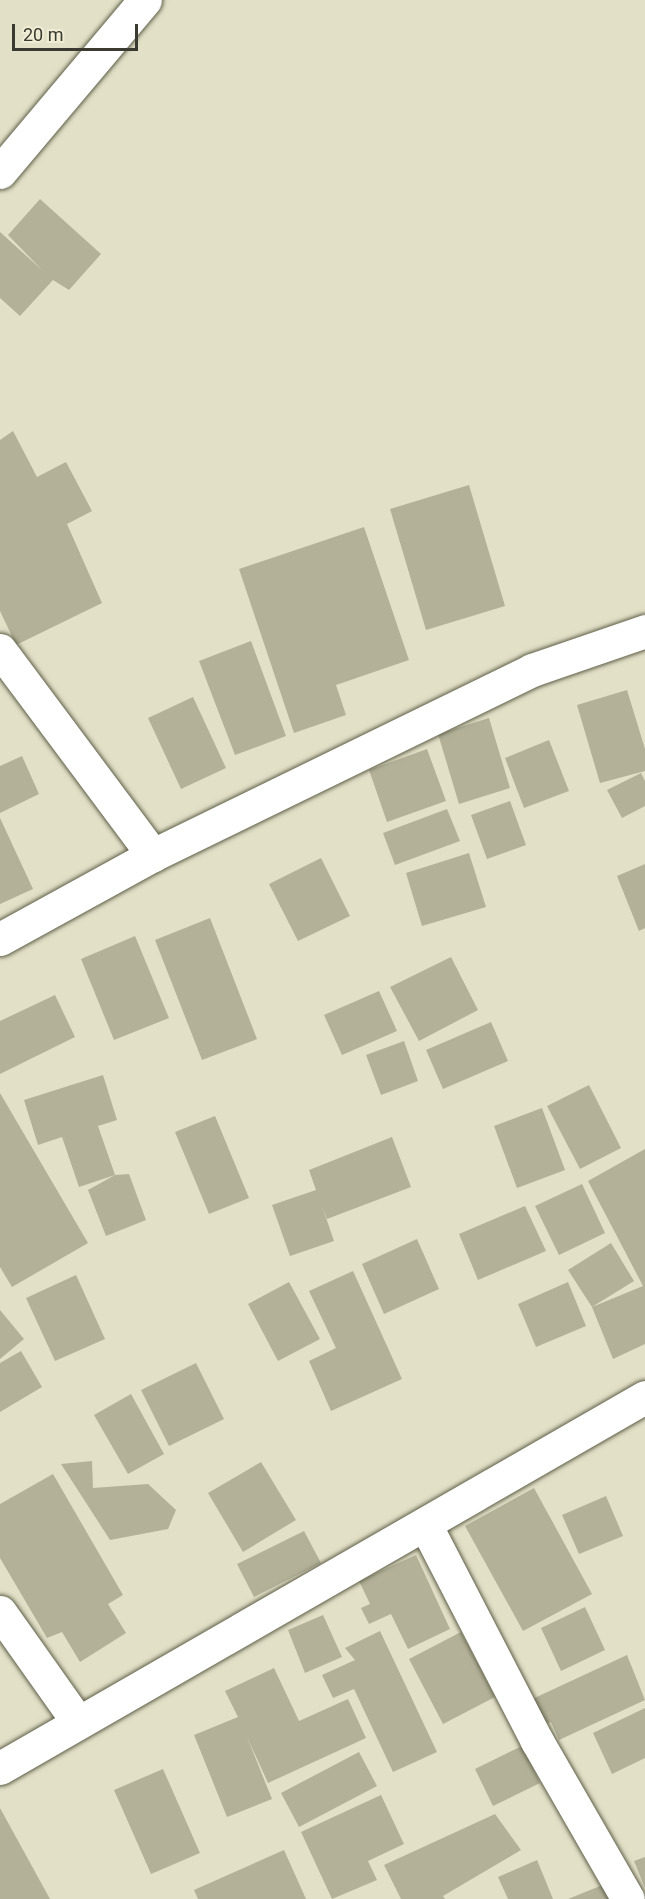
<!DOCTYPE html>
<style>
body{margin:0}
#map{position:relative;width:645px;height:1899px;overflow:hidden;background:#e2e0c7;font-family:Roboto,sans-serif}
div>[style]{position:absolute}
.building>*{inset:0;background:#b3b299}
.roads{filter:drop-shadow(0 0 2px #5f5e48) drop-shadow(0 0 2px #5f5e48)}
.minor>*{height:33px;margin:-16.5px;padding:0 16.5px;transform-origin:16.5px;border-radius:16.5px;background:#fff}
span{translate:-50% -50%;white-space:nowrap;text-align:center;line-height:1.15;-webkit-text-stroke:5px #efedd4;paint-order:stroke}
.scale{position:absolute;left:12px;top:24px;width:126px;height:27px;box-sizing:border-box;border:3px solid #3b3a30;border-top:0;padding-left:8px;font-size:18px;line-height:21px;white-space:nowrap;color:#3b3a30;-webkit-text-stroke:4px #efedd4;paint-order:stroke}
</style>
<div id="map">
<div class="building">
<i style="clip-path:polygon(40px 199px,101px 254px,69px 290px,53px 280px,20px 316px,0 298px,0 232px,42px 270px,8px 235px)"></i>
<i style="clip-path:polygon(13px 431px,37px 477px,66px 462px,92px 511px,67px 524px,102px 603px,16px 645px,0 611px,0 440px)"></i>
<i style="clip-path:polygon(469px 485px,505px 606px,426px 630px,390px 509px)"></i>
<i style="clip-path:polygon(364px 527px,409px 660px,336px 685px,346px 715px,294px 733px,239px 569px)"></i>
<i style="clip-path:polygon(251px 641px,286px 736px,235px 755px,199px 661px)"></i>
<i style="clip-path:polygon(627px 690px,645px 749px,645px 771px,600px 783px,577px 705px)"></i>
<i style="clip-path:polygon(193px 697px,226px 768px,181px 789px,148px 718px)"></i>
<i style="clip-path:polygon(489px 718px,510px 788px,459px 804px,438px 734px)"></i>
<i style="clip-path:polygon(549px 740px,569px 791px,524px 808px,505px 758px)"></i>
<i style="clip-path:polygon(427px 749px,446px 801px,387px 822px,369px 770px)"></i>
<i style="clip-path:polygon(22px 756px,39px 794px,0 813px,0 766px)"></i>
<i style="clip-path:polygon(641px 773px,645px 781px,645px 806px,622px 818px,607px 790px)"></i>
<i style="clip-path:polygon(510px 801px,526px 845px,487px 859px,471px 815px)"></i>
<i style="clip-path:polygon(447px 809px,460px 841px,395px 865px,383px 833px)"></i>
<i style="clip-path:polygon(0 818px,33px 889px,0 904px)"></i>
<i style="clip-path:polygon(469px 853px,486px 907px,422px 926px,406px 873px)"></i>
<i style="clip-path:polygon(321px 858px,350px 916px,298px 941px,269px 884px)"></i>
<i style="clip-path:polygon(645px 864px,645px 928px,639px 931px,617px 876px)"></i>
<i style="clip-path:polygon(210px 918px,257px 1039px,202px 1060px,155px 940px)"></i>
<i style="clip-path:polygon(135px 936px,169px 1018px,114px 1040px,81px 959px)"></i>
<i style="clip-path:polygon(451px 957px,478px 1010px,419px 1041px,390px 987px)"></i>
<i style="clip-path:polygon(379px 991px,397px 1031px,342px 1055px,324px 1015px)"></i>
<i style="clip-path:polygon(55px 995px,75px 1037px,0 1074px,0 1021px)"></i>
<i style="clip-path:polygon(491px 1022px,508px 1061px,443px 1089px,426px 1050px)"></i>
<i style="clip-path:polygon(404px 1041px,418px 1081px,381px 1095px,366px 1055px)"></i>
<i style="clip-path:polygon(103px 1075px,117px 1120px,98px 1126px,115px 1175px,79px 1187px,62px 1137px,38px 1145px,24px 1100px)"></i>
<i style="clip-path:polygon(589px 1085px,621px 1148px,580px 1169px,547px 1106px)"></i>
<i style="clip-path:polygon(0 1093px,88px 1243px,12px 1287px,0 1267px)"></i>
<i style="clip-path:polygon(542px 1108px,565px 1170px,517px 1188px,494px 1126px)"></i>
<i style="clip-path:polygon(215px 1116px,249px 1198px,209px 1214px,175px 1132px)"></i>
<i style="clip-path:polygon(392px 1137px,411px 1187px,327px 1219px,322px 1206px,334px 1241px,290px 1256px,272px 1205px,316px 1190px,309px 1170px)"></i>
<i style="clip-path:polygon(645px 1149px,645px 1344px,613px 1359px,592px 1307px,568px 1270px,611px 1243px,634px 1281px,592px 1307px,643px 1286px,588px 1181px)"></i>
<i style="clip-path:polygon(129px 1174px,146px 1220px,106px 1236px,88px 1190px,115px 1175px)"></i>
<i style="clip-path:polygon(582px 1184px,605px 1233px,559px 1255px,535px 1206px)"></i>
<i style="clip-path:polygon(525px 1206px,546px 1251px,478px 1280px,459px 1234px)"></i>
<i style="clip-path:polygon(417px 1239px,439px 1289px,384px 1314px,362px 1264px)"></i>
<i style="clip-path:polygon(353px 1271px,402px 1379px,331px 1411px,309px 1361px,336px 1348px,309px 1291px)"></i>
<i style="clip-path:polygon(76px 1275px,105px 1339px,55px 1361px,26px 1298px)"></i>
<i style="clip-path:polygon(289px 1282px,320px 1339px,278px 1361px,248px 1304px)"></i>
<i style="clip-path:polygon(568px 1282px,586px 1326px,536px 1347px,518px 1304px)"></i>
<i style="clip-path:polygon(0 1310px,24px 1339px,0 1359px)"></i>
<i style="clip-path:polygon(21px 1351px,42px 1387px,0 1412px,0 1363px)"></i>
<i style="clip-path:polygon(196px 1363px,224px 1419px,169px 1446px,141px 1390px)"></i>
<i style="clip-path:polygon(131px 1394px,164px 1454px,128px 1474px,94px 1415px)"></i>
<i style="clip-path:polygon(92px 1461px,93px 1488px,148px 1484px,176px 1510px,168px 1529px,110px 1540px,61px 1464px)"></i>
<i style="clip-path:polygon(261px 1462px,296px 1520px,243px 1552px,208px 1493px)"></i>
<i style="clip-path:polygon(53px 1474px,123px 1595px,108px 1604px,126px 1633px,80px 1662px,62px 1632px,47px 1638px,0 1558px,0 1504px)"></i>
<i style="clip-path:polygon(534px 1488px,592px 1594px,523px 1631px,465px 1526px)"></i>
<i style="clip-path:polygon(606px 1496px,623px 1536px,579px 1554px,562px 1515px)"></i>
<i style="clip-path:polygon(304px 1531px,321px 1563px,254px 1597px,237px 1564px)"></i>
<i style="clip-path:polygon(416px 1555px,450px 1629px,408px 1649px,391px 1614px,369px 1624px,361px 1608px,370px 1604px,359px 1581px)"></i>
<i style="clip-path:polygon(585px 1607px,605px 1650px,561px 1671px,541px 1628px)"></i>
<i style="clip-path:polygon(323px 1615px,342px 1657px,305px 1673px,288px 1630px)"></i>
<i style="clip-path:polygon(380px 1631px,437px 1752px,393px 1772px,354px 1689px,333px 1698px,322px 1675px,355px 1660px,345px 1648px)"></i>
<i style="clip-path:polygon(461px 1632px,495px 1697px,443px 1724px,409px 1659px)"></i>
<i style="clip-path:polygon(627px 1655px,645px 1700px,559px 1740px,551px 1722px,540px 1727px,528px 1701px)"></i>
<i style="clip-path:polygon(274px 1668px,299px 1721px,348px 1699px,366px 1738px,268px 1783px,247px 1737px,272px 1799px,227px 1817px,194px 1735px,238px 1717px,225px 1691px)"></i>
<i style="clip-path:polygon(645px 1708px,645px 1758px,612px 1774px,593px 1733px)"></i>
<i style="clip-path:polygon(522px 1746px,540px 1783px,493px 1806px,475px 1769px)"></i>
<i style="clip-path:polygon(359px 1752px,377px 1786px,299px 1827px,281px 1793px)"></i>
<i style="clip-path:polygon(163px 1769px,200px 1853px,151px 1874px,114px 1790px)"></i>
<i style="clip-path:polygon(381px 1795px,404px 1844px,368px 1861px,377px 1880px,332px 1899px,301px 1832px)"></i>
<i style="clip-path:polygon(0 1808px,50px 1899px,0 1899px)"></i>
<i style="clip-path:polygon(495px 1814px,521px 1850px,443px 1896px,445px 1899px,401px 1899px,384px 1865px)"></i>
<i style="clip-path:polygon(284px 1850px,306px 1899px,198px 1899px,194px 1890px)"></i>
<i style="clip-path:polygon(645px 1857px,645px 1888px,634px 1861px)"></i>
<i style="clip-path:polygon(537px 1860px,553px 1899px,508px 1899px,498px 1877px)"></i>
<i style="clip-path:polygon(605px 1884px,611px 1899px,568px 1899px)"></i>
</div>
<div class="roads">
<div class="minor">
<i style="left:0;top:172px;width:225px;rotate:-49.9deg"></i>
<i style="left:0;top:650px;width:256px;rotate:53.3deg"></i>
<i style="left:0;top:939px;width:175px;rotate:-28.8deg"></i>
<i style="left:153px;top:855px;width:422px;rotate:-26deg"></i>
<i style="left:532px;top:670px;width:120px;rotate:-19deg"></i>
<i style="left:426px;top:1526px;width:242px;rotate:62.7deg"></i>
<i style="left:537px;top:1741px;width:182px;rotate:60.1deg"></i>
<i style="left:0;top:1612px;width:135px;rotate:54.7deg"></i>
<i style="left:0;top:1768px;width:744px;rotate:-29.91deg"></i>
</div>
</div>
<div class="scale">20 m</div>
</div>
